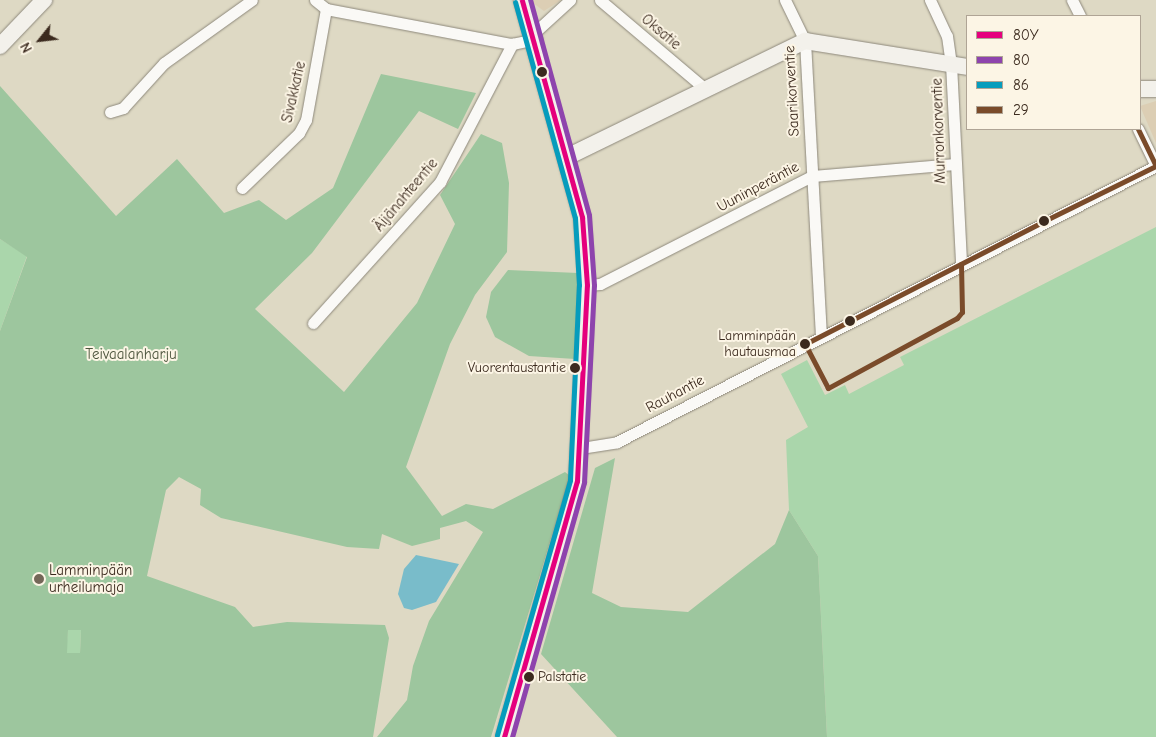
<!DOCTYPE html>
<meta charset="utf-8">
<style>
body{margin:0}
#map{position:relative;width:1156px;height:737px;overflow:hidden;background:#ded9c4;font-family:"Comic Neue",sans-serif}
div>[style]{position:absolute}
.built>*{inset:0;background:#dcceb4}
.green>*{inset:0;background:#aad6ab}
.forest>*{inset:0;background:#9dc69e}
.water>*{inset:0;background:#79bcca}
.roads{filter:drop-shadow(0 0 1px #8d887b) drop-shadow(0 0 1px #8d887b)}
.street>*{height:11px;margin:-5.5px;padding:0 5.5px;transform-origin:5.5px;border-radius:5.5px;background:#faf9f6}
.secondary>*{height:16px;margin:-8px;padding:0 8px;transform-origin:8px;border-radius:8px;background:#f3f1eb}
.bus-1>*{height:5px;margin:-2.5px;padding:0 2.5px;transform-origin:2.5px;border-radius:2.5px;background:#e5007d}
.bus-2>*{height:5px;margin:-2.5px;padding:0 2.5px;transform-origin:2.5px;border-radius:2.5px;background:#8e44ad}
.bus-3>*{height:5px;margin:-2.5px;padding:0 2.5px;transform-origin:2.5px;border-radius:2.5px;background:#069cbc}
.bus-4>*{height:5px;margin:-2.5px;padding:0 2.5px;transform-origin:2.5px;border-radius:2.5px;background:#7a4b2a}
.dots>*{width:14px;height:14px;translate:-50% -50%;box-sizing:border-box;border:2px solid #fcf5e5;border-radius:50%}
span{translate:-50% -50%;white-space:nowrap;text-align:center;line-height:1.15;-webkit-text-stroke:4px #fcf5e5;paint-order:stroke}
.bus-label{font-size:14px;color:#3b2a1e}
.right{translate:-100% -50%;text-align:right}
.left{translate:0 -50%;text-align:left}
.street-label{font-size:15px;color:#3b2a1e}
.park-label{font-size:15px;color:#4c543c}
.poi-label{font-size:15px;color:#3b2a1e}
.legend{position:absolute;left:966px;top:15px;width:175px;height:115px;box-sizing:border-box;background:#fcf5e5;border:1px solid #afa495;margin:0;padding:6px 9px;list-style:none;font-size:15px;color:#3b2a1e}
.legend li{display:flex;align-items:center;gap:10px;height:25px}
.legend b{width:25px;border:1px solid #afa495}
.north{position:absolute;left:15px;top:15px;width:50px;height:50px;-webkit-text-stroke:4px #fcf5e5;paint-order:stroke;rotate:241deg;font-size:14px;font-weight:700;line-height:20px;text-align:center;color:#3b2a1e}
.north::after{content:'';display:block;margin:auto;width:18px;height:22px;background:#3b2a1e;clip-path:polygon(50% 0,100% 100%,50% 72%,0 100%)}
</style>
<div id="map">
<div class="built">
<i style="clip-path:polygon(529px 0,561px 0,544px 11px)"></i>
<i style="clip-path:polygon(1156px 101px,1156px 143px,1140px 106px)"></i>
</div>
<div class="green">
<i style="clip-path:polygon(1156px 227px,1156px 737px,827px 737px,818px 556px,789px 510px,786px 440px,808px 427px,781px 374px,807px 360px,825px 395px,845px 385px,849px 394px,904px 365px,900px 357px)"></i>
<i style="clip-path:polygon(0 239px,27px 256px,0 331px)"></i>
<i style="clip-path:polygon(68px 629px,81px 630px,80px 654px,66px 653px)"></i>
</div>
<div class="forest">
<i style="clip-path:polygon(evenodd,381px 74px,476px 93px,458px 129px,419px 111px,312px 253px,255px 309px,344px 392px,417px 303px,455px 224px,440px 195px,481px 134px,502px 143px,509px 183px,507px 252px,475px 295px,450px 344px,406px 467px,442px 516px,466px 504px,493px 509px,565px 472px,570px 476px,491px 737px,377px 737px,407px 700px,413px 666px,429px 621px,483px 532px,466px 521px,440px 528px,440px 539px,412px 546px,382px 534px,379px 549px,347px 547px,221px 518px,200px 505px,201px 489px,179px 477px,166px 490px,147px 576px,235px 607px,253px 627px,287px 622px,385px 625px,389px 638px,373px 737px,0 737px,0 331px,27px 257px,0 239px,0 86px,116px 216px,177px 159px,224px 213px,259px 200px,286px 220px,333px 188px,381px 74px,68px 630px,81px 630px,80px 653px,67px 653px,68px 630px)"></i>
<i style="clip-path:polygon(508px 270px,578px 273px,575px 359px,529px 356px,495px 337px,486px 317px,491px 292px)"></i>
<i style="clip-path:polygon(615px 458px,592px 593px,621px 607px,688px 612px,775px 544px,789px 510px,818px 556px,827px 737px,617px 737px,541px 654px,595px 468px)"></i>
</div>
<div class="water">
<i style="clip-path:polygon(416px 555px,459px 564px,436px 602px,412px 610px,404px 608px,398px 594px,404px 569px)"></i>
</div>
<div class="roads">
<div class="street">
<i style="left:315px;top:0;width:14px;rotate:39deg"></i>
<i style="left:326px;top:9px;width:189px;rotate:10.7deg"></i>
<i style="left:512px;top:44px;width:25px;rotate:-12deg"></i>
<i style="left:600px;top:0;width:135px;rotate:40.2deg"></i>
<i style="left:785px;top:0;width:46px;rotate:64deg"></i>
<i style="left:805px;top:41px;width:294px;rotate:86.9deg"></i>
<i style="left:930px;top:0;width:40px;rotate:65deg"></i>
<i style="left:947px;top:36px;width:28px;rotate:82deg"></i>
<i style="left:951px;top:64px;width:200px;rotate:87.1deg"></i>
<i style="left:1072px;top:0;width:18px;rotate:63deg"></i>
<i style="left:534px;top:33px;width:49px;rotate:-42.5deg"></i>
<i style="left:110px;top:112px;width:14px;rotate:-17deg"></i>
<i style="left:123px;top:108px;width:61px;rotate:-47.7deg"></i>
<i style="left:164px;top:63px;width:108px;rotate:-35.6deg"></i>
<i style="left:1138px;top:129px;width:41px;rotate:64.1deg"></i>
<i style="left:242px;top:188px;width:79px;rotate:-44deg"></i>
<i style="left:299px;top:133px;width:15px;rotate:-62deg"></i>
<i style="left:306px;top:120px;width:113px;rotate:-79.8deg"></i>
<i style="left:587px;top:285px;width:13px;rotate:-4deg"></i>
<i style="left:600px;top:284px;width:238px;rotate:-27deg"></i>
<i style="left:812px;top:176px;width:144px;rotate:-4.8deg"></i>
<i style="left:313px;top:323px;width:190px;rotate:-48deg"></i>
<i style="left:440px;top:182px;width:156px;rotate:-62.4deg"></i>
<i style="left:581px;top:448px;width:36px;rotate:-9deg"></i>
<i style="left:617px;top:442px;width:606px;rotate:-27.12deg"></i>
</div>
<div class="secondary">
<i style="left:0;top:46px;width:64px;rotate:-46.3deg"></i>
<i style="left:1140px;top:89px;width:16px"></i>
<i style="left:567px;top:157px;width:265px;rotate:-26deg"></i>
<i style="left:805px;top:41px;width:164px;rotate:9.1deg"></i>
<i style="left:504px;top:737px;width:266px;rotate:-74.1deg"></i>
<i style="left:577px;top:481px;width:196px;rotate:-87.1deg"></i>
<i style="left:587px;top:285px;width:68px;rotate:-94.2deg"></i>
<i style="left:582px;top:217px;width:225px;rotate:-105.5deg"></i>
</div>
</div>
<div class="bus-1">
<i style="left:504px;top:737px;width:266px;rotate:-74.1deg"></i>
<i style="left:577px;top:481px;width:196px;rotate:-87.1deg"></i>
<i style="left:587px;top:285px;width:68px;rotate:-94.2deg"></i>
<i style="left:582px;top:217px;width:225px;rotate:-105.5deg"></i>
</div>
<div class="bus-2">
<i style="left:512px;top:737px;width:265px;rotate:-74.2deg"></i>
<i style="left:584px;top:482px;width:197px;rotate:-87.1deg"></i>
<i style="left:594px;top:285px;width:70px;rotate:-94.1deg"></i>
<i style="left:589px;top:215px;width:223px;rotate:-105.3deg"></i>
</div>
<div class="bus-3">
<i style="left:497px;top:735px;width:265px;rotate:-74deg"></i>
<i style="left:570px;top:480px;width:195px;rotate:-87.4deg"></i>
<i style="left:579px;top:285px;width:67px;rotate:-93.4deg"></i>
<i style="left:575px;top:218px;width:224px;rotate:-105.5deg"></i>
</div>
<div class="bus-4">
<i style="left:1138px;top:129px;width:41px;rotate:64.1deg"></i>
<i style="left:961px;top:264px;width:48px;rotate:88.8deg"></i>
<i style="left:962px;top:312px;width:8px;rotate:130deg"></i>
<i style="left:957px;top:318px;width:147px;rotate:151.5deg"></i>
<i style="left:828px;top:388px;width:50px;rotate:-117.6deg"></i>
<i style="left:805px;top:344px;width:269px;rotate:-27.2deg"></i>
<i style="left:1044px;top:221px;width:125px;rotate:-26.2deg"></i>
</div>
<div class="dots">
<i style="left:542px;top:72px;background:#3b2a1e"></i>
<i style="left:1044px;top:221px;background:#3b2a1e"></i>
<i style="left:850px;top:321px;background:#3b2a1e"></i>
<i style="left:805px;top:344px;background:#3b2a1e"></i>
<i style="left:575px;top:368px;background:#3b2a1e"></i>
<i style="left:39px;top:579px;background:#746758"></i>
<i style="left:529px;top:677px;background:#3b2a1e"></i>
</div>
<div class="bus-label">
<span class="right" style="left:796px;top:344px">Lamminpään<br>hautausmaa</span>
<span class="right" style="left:566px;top:368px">Vuorentaustantie</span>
<span class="left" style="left:538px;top:677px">Palstatie</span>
</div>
<div class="street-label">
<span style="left:661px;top:32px;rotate:40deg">Oksatie</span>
<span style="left:792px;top:91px;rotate:-93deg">Saarikorventie</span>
<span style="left:294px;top:92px;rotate:-77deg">Sivakkatie</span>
<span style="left:939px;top:131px;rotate:-92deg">Murronkorventie</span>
<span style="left:758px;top:187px;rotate:-28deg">Uuninperäntie</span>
<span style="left:406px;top:195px;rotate:-50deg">Äijänahteentie</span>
<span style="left:675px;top:394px;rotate:-28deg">Rauhantie</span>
</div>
<div class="park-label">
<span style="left:131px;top:355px">Teivaalanharju</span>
</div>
<div class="poi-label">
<span class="left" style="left:49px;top:579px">Lamminpään<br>urheilumaja</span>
</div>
<ul class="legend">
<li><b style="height:6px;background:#e5007d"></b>80Y</li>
<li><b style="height:6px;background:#8e44ad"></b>80</li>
<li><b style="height:6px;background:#069cbc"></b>86</li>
<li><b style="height:6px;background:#7a4b2a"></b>29</li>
</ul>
<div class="north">N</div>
</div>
